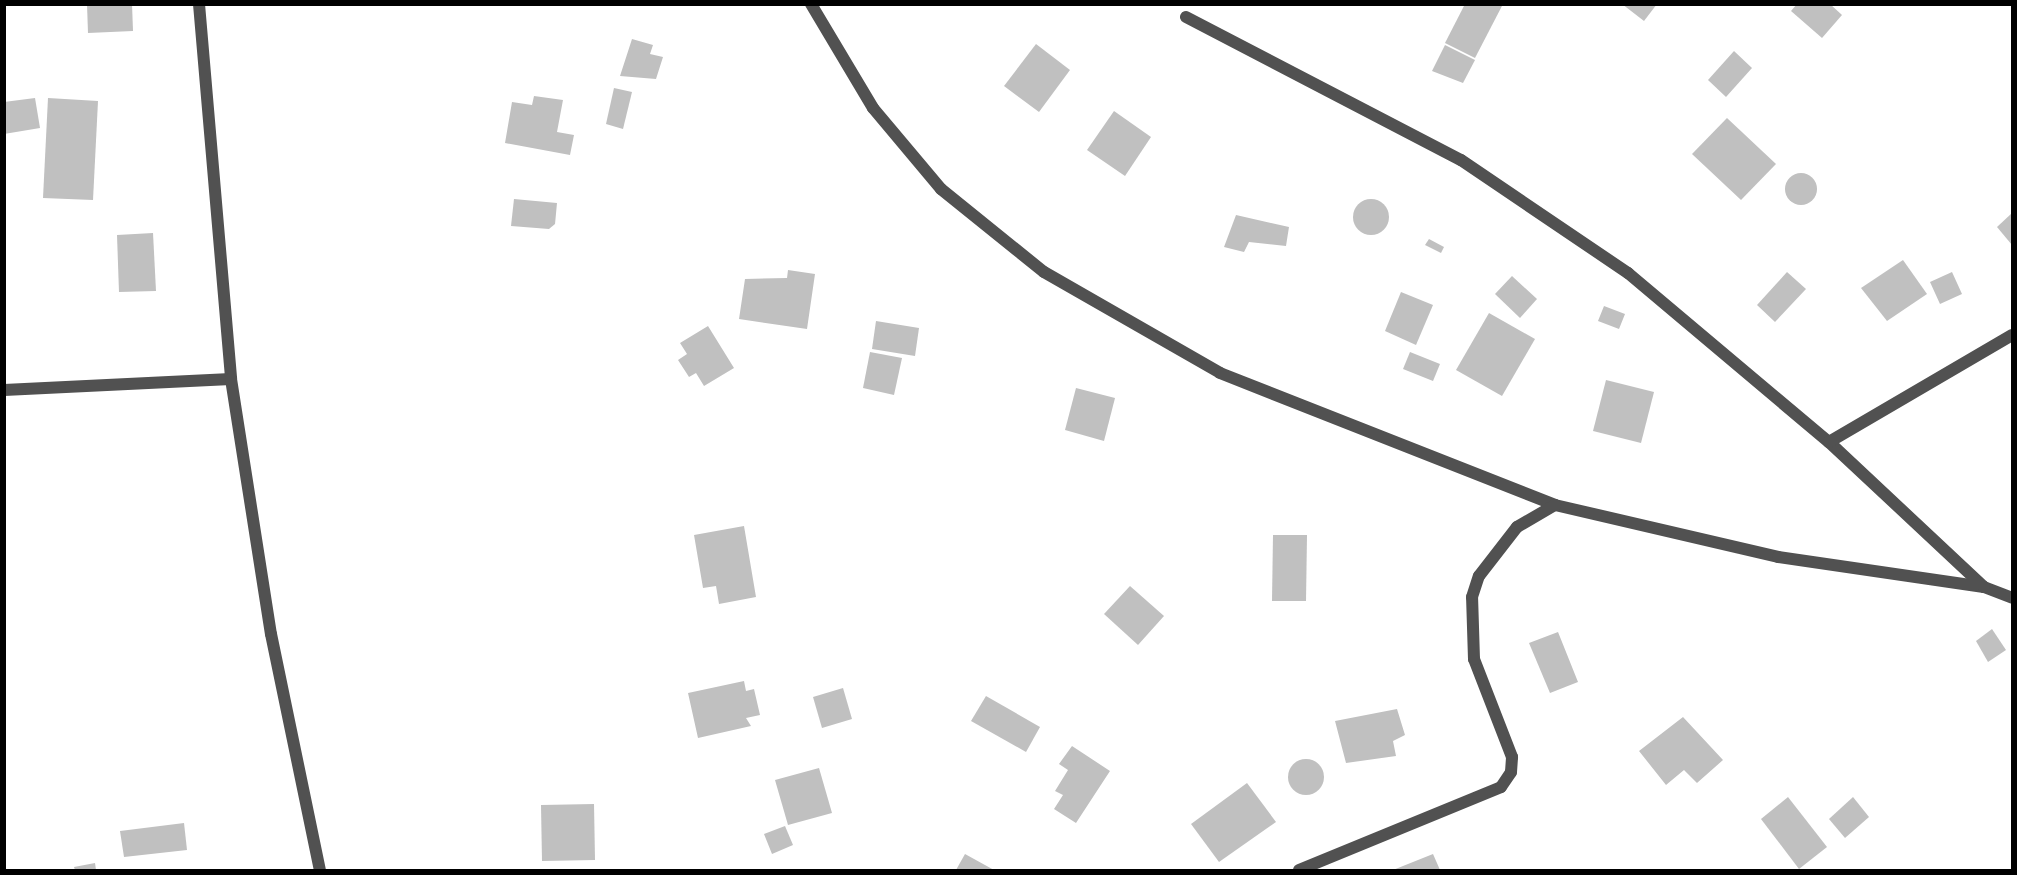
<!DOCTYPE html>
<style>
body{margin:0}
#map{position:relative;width:2017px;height:875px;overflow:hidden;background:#fff;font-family:Raleway,sans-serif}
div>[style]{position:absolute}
.building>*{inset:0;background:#c0c0c0}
.round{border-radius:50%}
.minor>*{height:12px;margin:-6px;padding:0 6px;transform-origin:6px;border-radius:6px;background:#515151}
.tertiary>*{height:12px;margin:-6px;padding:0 6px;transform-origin:6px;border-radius:6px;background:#515151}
span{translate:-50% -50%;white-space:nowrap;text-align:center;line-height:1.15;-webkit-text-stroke:4.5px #fff;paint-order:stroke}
.frame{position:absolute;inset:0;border:6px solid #000;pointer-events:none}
</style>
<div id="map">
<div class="building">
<i style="clip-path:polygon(87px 4px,132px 4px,133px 31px,88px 33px)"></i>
<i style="clip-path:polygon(1465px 4px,1503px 4px,1475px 58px,1445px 43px)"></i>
<i style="clip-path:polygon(1622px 4px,1657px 4px,1644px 21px)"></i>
<i style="clip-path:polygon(1797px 4px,1830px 4px,1842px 15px,1822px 38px,1791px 11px)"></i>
<i style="clip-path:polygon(632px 39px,653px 45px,650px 54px,663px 57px,656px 79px,620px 76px)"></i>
<i style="clip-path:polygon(1036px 44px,1070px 70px,1039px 112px,1004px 86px)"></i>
<i style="clip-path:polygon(1445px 45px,1475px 60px,1463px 83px,1432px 71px)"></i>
<i style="clip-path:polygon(1734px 51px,1752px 68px,1726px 97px,1708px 80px)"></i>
<i style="clip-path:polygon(614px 88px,632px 92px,623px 129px,606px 124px)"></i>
<i style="clip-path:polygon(534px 96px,563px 100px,557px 132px,574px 135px,570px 155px,505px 143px,512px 102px,532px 105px)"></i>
<i style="clip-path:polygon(35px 98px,40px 128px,4px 134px,4px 102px)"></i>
<i style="clip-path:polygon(48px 98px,98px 101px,93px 200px,43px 198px)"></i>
<i style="clip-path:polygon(1114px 111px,1151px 137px,1125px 176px,1087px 150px)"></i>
<i style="clip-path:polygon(1727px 118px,1776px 164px,1741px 200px,1692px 154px)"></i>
<i class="round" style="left:1785px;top:173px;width:32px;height:32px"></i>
<i style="clip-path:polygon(514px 199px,557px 203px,555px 224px,549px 229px,511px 226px)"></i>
<i class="round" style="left:1353px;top:199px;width:36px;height:36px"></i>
<i style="clip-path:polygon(2012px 213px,2012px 245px,1997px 227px)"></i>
<i style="clip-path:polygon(1236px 215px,1289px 227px,1286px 246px,1249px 242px,1244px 252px,1224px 247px)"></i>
<i style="clip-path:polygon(153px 233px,156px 291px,119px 292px,117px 235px)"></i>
<i style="clip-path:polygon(1429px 239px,1444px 247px,1441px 253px,1425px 245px)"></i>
<i style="clip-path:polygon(1903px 260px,1927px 294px,1887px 321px,1861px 288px)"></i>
<i style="clip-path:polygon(788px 270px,815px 274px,807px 329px,739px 319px,745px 279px,787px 278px)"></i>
<i style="clip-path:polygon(1787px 272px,1806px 289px,1775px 322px,1757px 305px)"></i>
<i style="clip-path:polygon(1952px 272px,1962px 294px,1940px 304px,1930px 282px)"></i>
<i style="clip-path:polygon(1512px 276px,1537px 299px,1520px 318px,1495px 294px)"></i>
<i style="clip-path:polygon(1401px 292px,1433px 305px,1416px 345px,1385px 331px)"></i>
<i style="clip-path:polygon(1604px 306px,1625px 314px,1619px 329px,1598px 321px)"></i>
<i style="clip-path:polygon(1489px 313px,1535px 339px,1502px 396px,1456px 370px)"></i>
<i style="clip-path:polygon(876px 321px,919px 328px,915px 356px,872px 349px)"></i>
<i style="clip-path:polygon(708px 326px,734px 368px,704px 386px,696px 373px,689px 377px,678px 360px,687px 354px,680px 343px)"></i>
<i style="clip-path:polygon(870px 352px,902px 358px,894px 395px,863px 388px)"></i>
<i style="clip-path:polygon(1410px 352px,1440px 364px,1433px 381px,1403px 369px)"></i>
<i style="clip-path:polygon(1606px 380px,1654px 392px,1641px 443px,1593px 431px)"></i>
<i style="clip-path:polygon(1076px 388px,1115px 398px,1104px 441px,1065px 430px)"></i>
<i style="clip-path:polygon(744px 526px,756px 597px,719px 604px,716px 586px,703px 588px,694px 535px)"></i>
<i style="clip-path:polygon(1273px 535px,1307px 535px,1306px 601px,1272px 601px)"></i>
<i style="clip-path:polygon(1130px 586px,1164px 616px,1138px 645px,1104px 614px)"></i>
<i style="clip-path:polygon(1992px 629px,2006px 650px,1988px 662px,1976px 641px)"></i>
<i style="clip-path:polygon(1558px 632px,1578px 682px,1550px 693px,1529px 643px)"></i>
<i style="clip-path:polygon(744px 681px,746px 691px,754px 689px,760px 715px,746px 718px,751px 726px,698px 738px,688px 693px)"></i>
<i style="clip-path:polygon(843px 688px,852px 719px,822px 728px,813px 697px)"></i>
<i style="clip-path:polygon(986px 696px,1040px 727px,1026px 752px,971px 721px)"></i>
<i style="clip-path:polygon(1397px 709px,1405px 735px,1393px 741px,1396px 756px,1346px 763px,1335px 721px)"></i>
<i style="clip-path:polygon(1683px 717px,1723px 760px,1697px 783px,1684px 770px,1666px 785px,1639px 751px)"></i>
<i style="clip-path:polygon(1072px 746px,1110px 771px,1076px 823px,1054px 809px,1063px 795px,1055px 791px,1068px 770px,1059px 764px)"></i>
<i class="round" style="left:1288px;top:759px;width:36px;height:36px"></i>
<i style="clip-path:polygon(819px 768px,832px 813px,788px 825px,775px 780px)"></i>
<i style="clip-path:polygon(1247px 783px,1276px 822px,1219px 862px,1191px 824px)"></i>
<i style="clip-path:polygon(1788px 797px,1827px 847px,1799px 869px,1761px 819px)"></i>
<i style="clip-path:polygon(1853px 797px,1869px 817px,1845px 838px,1829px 819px)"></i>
<i style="clip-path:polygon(594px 804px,595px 860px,542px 861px,541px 805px)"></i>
<i style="clip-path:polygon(184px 823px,187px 850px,124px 857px,120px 831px)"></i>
<i style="clip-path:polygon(785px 826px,793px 845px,772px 854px,764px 834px)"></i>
<i style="clip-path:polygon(965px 854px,994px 870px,956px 870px)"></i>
<i style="clip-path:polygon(1433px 854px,1440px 870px,1393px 870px)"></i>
<i style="clip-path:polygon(95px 863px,96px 870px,75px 870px,74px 867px)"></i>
</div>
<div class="minor">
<i style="left:811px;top:4px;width:121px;rotate:59.2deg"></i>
<i style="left:873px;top:108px;width:106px;rotate:50deg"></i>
<i style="left:941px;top:189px;width:132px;rotate:38.9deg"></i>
<i style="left:1044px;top:272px;width:203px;rotate:29.8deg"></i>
<i style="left:1220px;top:373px;width:360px;rotate:21.5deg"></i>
<i style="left:1555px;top:505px;width:229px;rotate:13.1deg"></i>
<i style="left:1778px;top:557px;width:208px;rotate:8.3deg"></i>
<i style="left:1984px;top:587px;width:30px;rotate:21deg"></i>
<i style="left:1186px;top:17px;width:310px;rotate:27.5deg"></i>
<i style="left:1461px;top:160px;width:202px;rotate:34.1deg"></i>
<i style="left:1628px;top:273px;width:263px;rotate:40.1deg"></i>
<i style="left:1829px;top:442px;width:212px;rotate:43.1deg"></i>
<i style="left:4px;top:390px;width:227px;rotate:-2.8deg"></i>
<i style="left:1829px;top:442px;width:212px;rotate:-30.3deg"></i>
<i style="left:1299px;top:870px;width:218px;rotate:-22.3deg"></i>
<i style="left:1501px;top:787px;width:18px;rotate:-56deg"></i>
<i style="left:1511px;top:772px;width:15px;rotate:-86deg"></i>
<i style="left:1512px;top:757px;width:105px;rotate:-111.2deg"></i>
<i style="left:1474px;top:659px;width:62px;rotate:-91.8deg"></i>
<i style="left:1472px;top:597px;width:22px;rotate:-72deg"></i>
<i style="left:1479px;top:576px;width:62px;rotate:-52.2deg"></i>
<i style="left:1517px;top:527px;width:44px;rotate:-30.1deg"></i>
</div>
<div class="tertiary">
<i style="left:199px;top:4px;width:376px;rotate:85.1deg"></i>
<i style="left:231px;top:379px;width:258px;rotate:81.1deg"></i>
<i style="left:271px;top:634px;width:241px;rotate:78.3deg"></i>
</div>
<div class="frame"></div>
</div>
